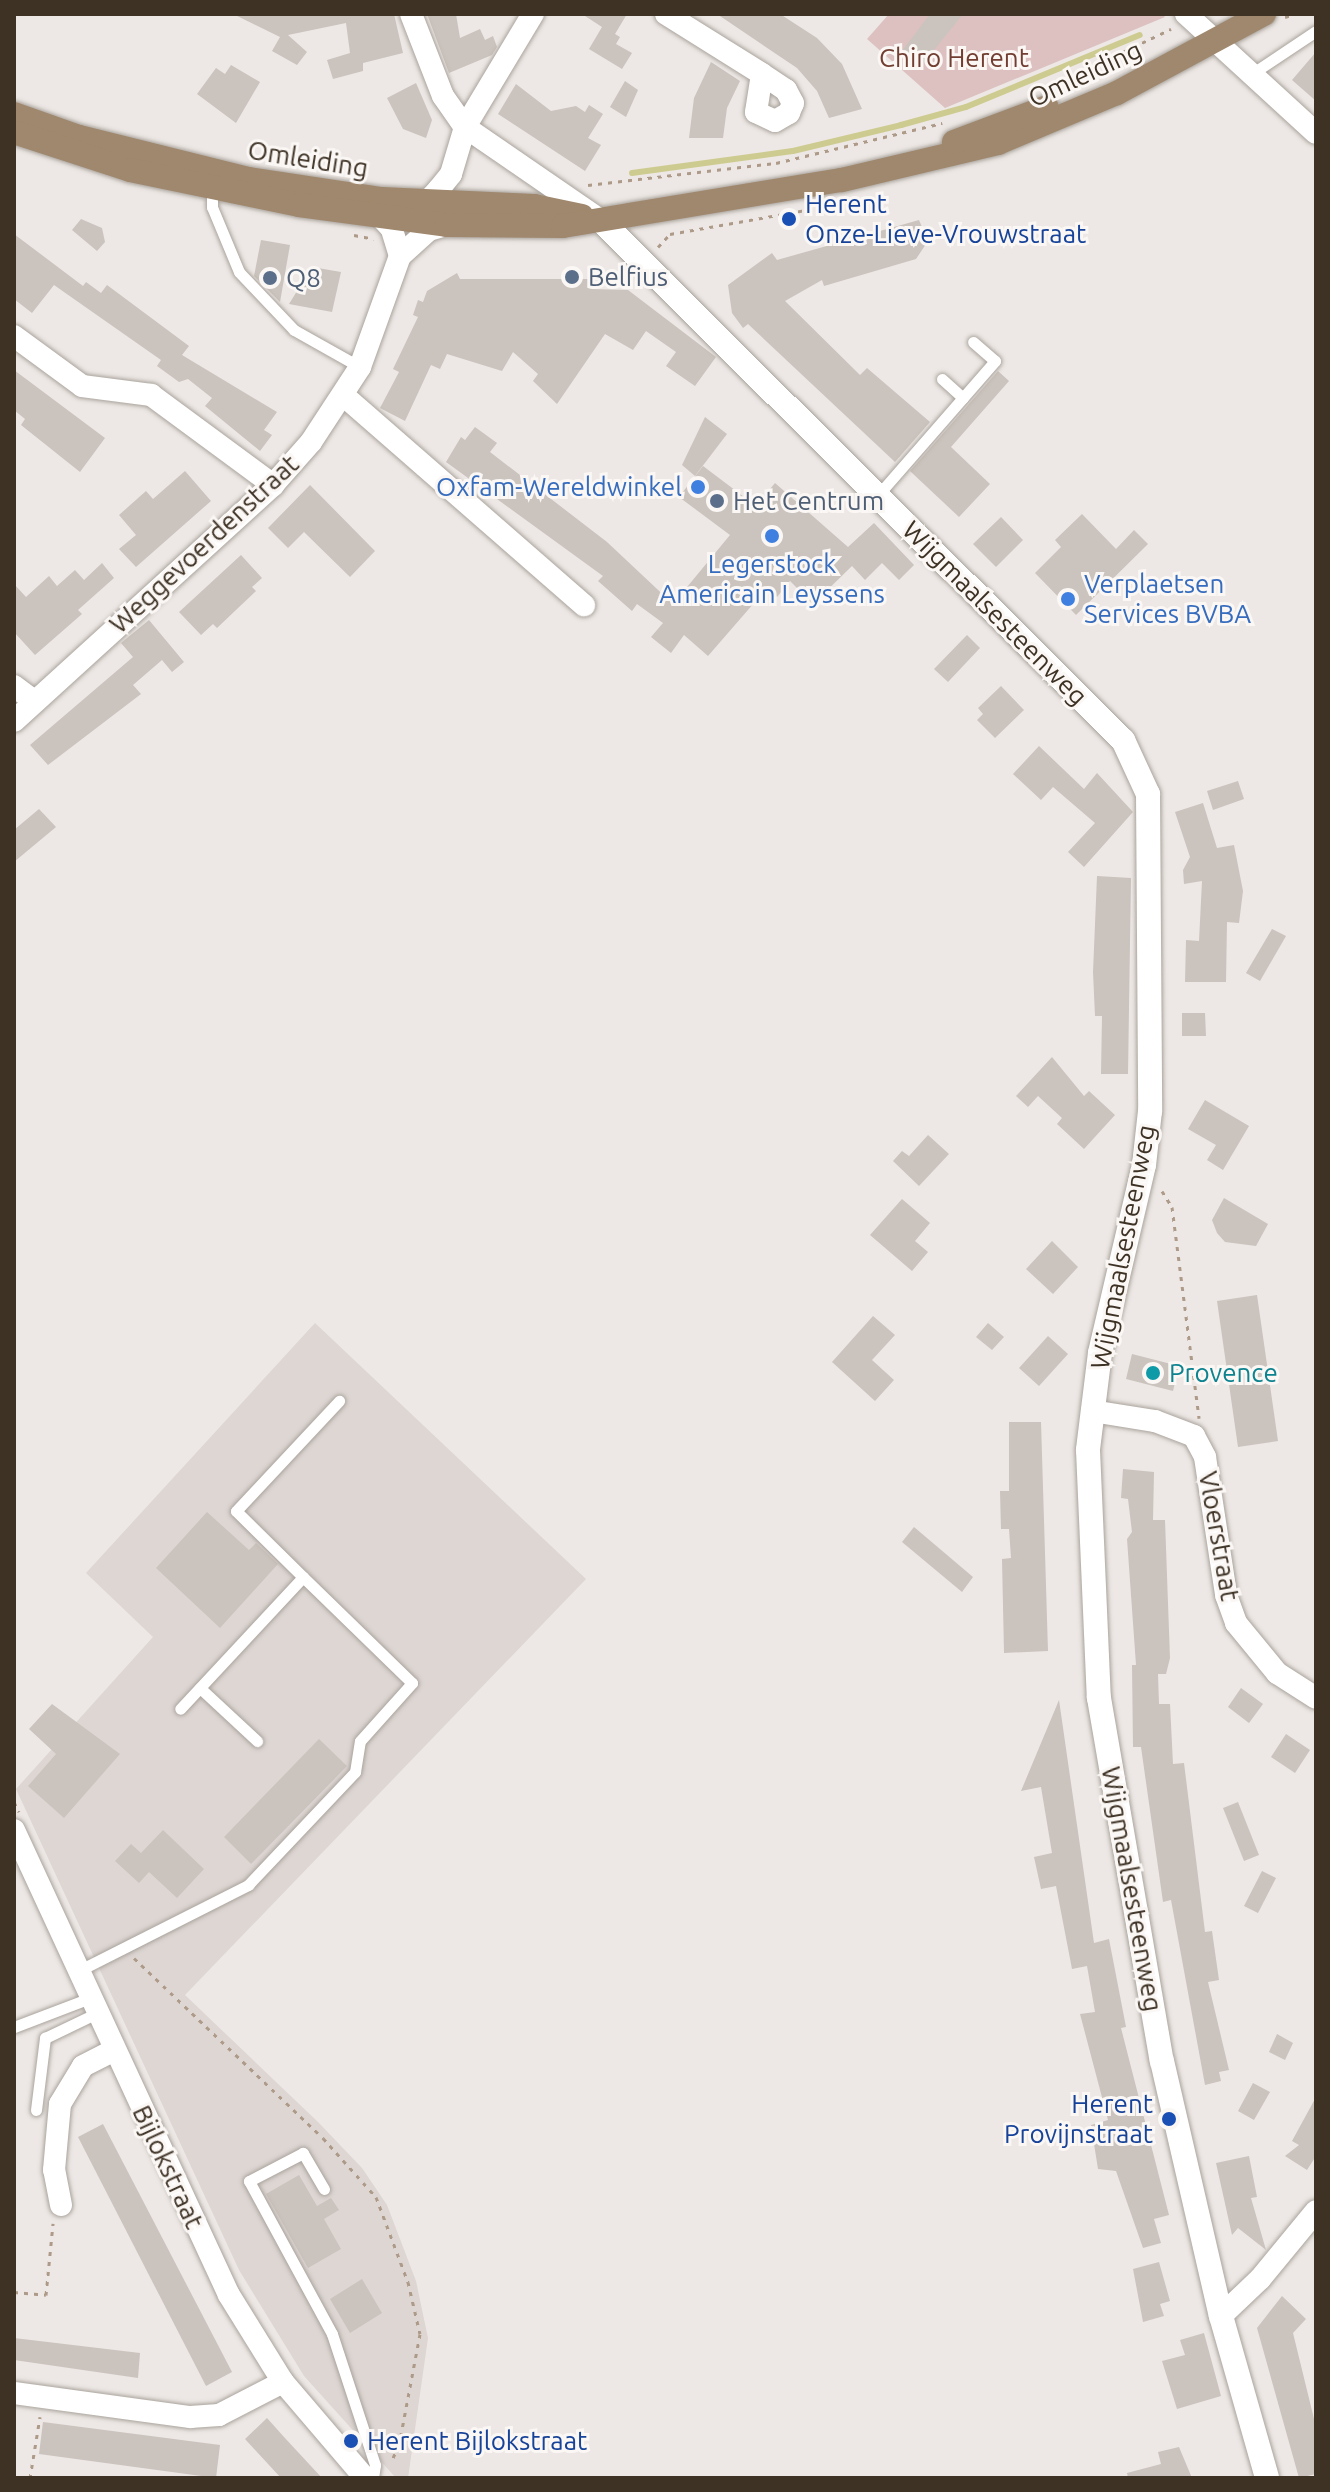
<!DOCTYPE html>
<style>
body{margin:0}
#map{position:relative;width:1330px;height:2492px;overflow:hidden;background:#ede8e5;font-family:Ubuntu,sans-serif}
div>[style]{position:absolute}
.built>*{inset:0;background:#ddd6d3}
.green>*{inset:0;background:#dcc1c0}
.stream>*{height:6px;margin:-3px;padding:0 3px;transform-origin:3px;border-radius:3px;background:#cecb91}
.building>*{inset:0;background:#cbc3bd}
.path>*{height:3px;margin-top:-1.5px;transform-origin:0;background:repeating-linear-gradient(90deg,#ae9a88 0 4px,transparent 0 10px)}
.roads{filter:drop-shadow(0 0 2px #aaa39c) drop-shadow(0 0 2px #aaa39c)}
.service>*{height:11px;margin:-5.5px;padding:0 5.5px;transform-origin:5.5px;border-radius:5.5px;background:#fff}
.minor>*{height:22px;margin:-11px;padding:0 11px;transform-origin:11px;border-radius:11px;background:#fff}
.tertiary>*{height:24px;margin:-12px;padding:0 12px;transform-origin:12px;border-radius:12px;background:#fff}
.primary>*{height:24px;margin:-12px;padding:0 12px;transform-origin:12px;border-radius:12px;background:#9f886d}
.dots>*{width:22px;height:22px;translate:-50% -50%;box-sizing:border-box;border:4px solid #faf7f5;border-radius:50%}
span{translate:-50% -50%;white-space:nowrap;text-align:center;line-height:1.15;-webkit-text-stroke:6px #faf7f5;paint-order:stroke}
.park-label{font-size:26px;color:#723e32}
.street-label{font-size:26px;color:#3e3225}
.transit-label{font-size:26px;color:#164399}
.left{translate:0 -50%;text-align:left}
.right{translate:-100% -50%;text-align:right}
.service-label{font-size:26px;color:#4e5e75}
.shop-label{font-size:26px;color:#366cbe}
.culture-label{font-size:26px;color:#0d838f}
.frame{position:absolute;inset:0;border:16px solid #3e3225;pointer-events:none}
</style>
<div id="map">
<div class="built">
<i style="clip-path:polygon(315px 1323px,586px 1579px,185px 1995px,318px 2122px,362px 2168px,387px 2205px,416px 2281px,428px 2338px,408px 2478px,396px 2478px,304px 2376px,239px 2270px,16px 1789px,153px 1637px,86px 1573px)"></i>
</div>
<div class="green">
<i style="clip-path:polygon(889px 14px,1162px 14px,1165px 17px,945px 108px,867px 39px)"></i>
</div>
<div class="stream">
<i style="left:632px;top:173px;width:162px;rotate:-7.8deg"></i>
<i style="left:793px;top:151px;width:111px;rotate:-13.5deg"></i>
<i style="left:901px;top:125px;width:67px;rotate:-15.5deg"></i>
<i style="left:966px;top:107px;width:188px;rotate:-22.5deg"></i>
</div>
<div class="building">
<i style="clip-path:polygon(233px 14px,394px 14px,403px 53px,363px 63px,363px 71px,333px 79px,327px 60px,350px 53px,346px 23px,288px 35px,307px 52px,297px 65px,272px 51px,280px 37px)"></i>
<i style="clip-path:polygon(427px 14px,456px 14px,460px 38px,480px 29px,485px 40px,493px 36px,497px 47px,492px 55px,449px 73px)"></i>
<i style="clip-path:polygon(582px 14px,627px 14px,615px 34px,620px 37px,616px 44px,632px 53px,622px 69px,589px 49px,602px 27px)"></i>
<i style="clip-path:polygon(717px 14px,780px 14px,817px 38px,842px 64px,862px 109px,829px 118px,817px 91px,797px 68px)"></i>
<i style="clip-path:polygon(930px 14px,963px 14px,918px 70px,899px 55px)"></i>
<i style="clip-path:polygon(1316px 52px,1316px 101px,1292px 80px)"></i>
<i style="clip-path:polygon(711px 62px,740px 81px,727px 108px,723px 138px,689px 138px,694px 98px)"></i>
<i style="clip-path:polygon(231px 65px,260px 82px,236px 123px,197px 94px,216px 68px,225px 74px)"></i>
<i style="clip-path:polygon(625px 81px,638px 90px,626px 117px,610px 107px)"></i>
<i style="clip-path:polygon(416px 83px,432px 120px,426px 138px,403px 129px,387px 98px)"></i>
<i style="clip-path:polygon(516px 84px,551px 111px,576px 106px,585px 112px,589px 105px,603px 114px,588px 138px,601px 145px,585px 171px,498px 114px)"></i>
<i style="clip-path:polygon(81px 219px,102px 228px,105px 242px,97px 251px,72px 230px)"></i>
<i style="clip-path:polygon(919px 220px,928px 241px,916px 259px,824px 286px,822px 280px,785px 301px,860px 375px,867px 368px,930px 422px,895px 462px,748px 324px,743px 328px,732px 313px,728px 285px,772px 253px,777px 260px)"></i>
<i style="clip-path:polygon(14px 234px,83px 286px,86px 282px,101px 293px,107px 285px,189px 346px,182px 355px,277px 412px,264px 430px,272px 435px,260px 451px,205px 406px,212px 398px,188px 379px,179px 382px,157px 366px,161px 360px,54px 285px,32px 313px,14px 299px)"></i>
<i style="clip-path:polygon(261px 240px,290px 245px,280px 302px,254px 276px)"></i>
<i style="clip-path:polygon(312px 267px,341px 272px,332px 312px,289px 304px)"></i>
<i style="clip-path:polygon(457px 273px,460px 279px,591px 279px,591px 289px,628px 290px,716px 357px,695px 386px,666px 366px,676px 352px,646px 331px,633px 350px,605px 334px,557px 404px,533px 381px,538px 374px,513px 352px,502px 371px,447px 354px,440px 369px,431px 365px,405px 421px,380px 408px,399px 372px,393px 369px,418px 317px,413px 315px,418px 300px,423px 302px,427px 291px)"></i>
<i style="clip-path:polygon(14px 370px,105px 438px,80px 472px,21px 425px,25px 419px,14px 410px)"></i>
<i style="clip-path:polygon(998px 371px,1009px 381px,951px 447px,990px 484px,959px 517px,910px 471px)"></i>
<i style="clip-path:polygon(705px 417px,727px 434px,695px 476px,682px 465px)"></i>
<i style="clip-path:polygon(475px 427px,497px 443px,490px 452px,607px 542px,673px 604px,730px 535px,679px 497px,703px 466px,756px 506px,775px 483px,848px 547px,874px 523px,914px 565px,899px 580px,882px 563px,865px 580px,852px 566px,813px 604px,790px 581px,777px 597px,767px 588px,708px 656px,684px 635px,671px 653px,651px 637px,663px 623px,637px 604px,632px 611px,598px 581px,603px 576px,446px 462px,461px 437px,465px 440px)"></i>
<i style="clip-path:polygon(185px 471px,211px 501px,136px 567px,119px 549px,136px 535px,119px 515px,146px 491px,153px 499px)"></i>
<i style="clip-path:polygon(310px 485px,375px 551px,350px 577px,304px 532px,288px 548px,268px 528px)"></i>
<i style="clip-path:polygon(1082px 514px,1116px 549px,1134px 530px,1148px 544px,1076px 615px,1035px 573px,1061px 547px,1055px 540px)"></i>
<i style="clip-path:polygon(1001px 517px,1023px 540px,996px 567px,973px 544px)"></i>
<i style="clip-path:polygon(241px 555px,262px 578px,252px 587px,256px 591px,217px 628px,213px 624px,201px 635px,179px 612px)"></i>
<i style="clip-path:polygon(102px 563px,114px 578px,78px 610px,82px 614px,35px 655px,14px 632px,14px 584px,26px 597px,49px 576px,57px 586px,75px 570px,84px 580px)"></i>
<i style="clip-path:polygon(149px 620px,184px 662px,172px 672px,162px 660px,133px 685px,141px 694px,48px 765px,30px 745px,133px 657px,121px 643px)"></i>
<i style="clip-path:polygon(967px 635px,980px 648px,948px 682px,934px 669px)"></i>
<i style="clip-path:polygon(1001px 686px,1024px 710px,995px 738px,977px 720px,983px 714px,978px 708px)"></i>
<i style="clip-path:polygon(1039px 746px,1084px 789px,1097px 773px,1133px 812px,1084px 867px,1068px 852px,1095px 823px,1053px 787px,1041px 800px,1013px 774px)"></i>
<i style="clip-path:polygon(1238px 781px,1244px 799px,1213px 810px,1207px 791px)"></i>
<i style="clip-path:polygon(1203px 803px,1217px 848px,1234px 845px,1243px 891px,1239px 923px,1227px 922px,1226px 982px,1185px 982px,1186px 940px,1199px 941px,1202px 881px,1184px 884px,1183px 870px,1190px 857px,1175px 812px)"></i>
<i style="clip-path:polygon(39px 809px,56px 827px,14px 862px,14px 830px)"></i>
<i style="clip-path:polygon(1097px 876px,1131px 878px,1128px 1074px,1101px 1074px,1102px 1016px,1095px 1016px,1093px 972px)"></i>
<i style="clip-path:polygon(1272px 929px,1286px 936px,1260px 981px,1246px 973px)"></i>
<i style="clip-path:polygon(1182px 1013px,1205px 1013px,1206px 1036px,1182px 1036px)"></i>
<i style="clip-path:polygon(1052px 1057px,1084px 1096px,1089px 1091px,1115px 1115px,1084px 1149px,1057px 1124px,1062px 1118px,1038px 1096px,1028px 1107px,1016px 1096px)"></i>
<i style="clip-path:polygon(1205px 1100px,1249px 1126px,1223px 1170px,1207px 1160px,1216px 1145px,1188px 1129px)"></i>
<i style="clip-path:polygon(928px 1135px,949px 1154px,919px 1186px,893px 1161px,902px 1151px,909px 1156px)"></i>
<i style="clip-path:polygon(1224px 1198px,1268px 1224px,1256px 1246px,1225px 1242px,1217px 1233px,1212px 1220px)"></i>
<i style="clip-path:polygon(902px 1199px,930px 1223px,915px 1241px,928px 1252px,912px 1271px,870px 1235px)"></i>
<i style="clip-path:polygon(1052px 1241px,1078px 1267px,1053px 1294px,1026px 1269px)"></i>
<i style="clip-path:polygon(1257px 1295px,1278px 1441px,1238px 1447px,1217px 1301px)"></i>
<i style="clip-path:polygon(873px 1316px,895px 1335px,872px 1360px,894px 1380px,875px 1401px,832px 1362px)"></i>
<i style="clip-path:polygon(988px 1323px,1004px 1337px,992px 1350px,976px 1337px)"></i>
<i style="clip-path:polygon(1048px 1336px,1068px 1354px,1039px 1386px,1019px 1368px)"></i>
<i style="clip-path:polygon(1132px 1354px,1179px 1366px,1173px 1391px,1126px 1379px)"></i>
<i style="clip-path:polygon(1009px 1422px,1041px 1422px,1048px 1651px,1004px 1653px,1002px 1559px,1011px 1558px,1009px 1529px,1001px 1529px,1000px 1491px,1009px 1491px)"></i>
<i style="clip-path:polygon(1123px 1469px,1154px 1472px,1153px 1520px,1165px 1520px,1170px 1658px,1166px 1674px,1158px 1674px,1159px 1704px,1170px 1704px,1173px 1764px,1184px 1763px,1205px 1932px,1212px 1931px,1219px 1980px,1208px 1982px,1229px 2070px,1219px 2072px,1221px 2081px,1205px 2085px,1171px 1900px,1163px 1902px,1141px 1747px,1133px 1747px,1132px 1665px,1136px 1665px,1127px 1539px,1132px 1532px,1128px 1499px,1121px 1498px)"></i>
<i style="clip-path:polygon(207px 1512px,249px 1550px,256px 1543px,278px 1564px,220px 1628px,156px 1568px)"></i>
<i style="clip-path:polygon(914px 1527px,973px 1577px,962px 1592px,902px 1542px)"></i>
<i style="clip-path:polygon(1241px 1688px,1263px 1704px,1249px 1723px,1228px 1707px)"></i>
<i style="clip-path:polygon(1059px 1700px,1094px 1943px,1109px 1939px,1126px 2027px,1121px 2028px,1169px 2215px,1154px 2219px,1161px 2243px,1143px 2248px,1116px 2171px,1098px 2169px,1091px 2125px,1108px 2120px,1080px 2014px,1095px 2012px,1087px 1966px,1072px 1969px,1056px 1886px,1041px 1889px,1034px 1857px,1052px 1853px,1041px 1787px,1021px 1791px)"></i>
<i style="clip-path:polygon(52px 1704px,120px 1754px,64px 1818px,28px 1786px,56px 1754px,29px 1729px)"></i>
<i style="clip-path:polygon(1286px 1734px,1310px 1750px,1295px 1773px,1271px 1757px)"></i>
<i style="clip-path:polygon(319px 1739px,347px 1766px,251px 1864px,224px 1837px)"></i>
<i style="clip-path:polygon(1238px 1802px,1259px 1855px,1244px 1861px,1223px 1808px)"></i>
<i style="clip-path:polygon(163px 1830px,204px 1869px,177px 1898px,149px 1872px,139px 1883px,115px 1861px,131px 1844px,141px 1853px)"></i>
<i style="clip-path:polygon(1262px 1871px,1276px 1878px,1258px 1913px,1244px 1906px)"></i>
<i style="clip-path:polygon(1277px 2034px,1293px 2043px,1285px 2060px,1269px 2052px)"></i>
<i style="clip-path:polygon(1253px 2083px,1270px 2092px,1254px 2120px,1238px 2111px)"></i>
<i style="clip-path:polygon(1316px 2097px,1316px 2156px,1307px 2170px,1285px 2156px,1299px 2145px,1292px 2141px)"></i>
<i style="clip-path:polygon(103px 2124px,232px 2372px,206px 2386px,78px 2137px)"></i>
<i style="clip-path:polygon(1249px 2156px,1257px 2197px,1251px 2198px,1266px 2250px,1238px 2228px,1232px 2235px,1216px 2163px)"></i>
<i style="clip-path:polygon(299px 2175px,317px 2206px,331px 2198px,339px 2210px,324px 2219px,341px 2249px,308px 2268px,266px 2194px)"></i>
<i style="clip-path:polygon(1159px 2262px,1170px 2301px,1160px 2304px,1164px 2316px,1143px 2322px,1133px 2269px)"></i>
<i style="clip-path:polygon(362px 2279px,382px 2313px,350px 2333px,330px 2299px)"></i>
<i style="clip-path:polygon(1282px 2296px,1306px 2319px,1293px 2333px,1316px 2427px,1316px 2474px,1299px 2478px,1257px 2328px)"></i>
<i style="clip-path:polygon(1204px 2333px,1221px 2396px,1177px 2409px,1162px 2361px,1185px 2355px,1180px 2340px)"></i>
<i style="clip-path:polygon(14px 2338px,140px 2353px,138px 2378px,14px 2360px)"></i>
<i style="clip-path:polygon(267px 2418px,284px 2437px,322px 2478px,281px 2478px,245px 2439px)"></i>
<i style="clip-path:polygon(43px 2422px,220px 2445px,216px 2478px,39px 2454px)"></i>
<i style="clip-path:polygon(1179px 2447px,1192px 2478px,1128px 2478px,1127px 2473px,1161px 2464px,1158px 2452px)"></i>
</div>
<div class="path">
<i style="left:1285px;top:17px;width:9px;rotate:-18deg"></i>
<i style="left:1052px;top:86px;width:132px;rotate:-25.6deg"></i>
<i style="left:588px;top:185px;width:189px;rotate:-6.7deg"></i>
<i style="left:776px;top:163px;width:171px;rotate:-13.5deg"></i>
<i style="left:354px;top:235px;width:20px;rotate:11deg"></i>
<i style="left:658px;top:247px;width:18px;rotate:-47deg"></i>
<i style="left:670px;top:234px;width:168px;rotate:-10deg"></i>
<i style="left:1162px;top:1191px;width:19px;rotate:58deg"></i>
<i style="left:1172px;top:1207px;width:213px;rotate:82.7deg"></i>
<i style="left:14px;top:1802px;width:11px;rotate:63deg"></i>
<i style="left:134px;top:1958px;width:261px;rotate:43.6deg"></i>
<i style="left:323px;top:2138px;width:79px;rotate:48.1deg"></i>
<i style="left:376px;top:2197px;width:91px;rotate:69.4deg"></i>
<i style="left:408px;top:2282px;width:53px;rotate:77deg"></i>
<i style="left:420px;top:2334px;width:113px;rotate:100.7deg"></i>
<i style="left:399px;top:2445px;width:19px;rotate:115deg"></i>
<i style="left:14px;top:2292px;width:32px;rotate:5deg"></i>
<i style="left:46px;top:2295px;width:72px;rotate:-84.4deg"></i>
<i style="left:30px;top:2478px;width:62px;rotate:-80.7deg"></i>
</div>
<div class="roads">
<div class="service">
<i style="left:1250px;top:75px;width:79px;rotate:-33.7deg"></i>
<i style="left:212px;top:189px;width:18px;rotate:90deg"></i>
<i style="left:212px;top:207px;width:70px;rotate:67.4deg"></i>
<i style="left:239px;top:272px;width:80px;rotate:46.5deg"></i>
<i style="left:294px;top:330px;width:76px;rotate:29.3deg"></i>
<i style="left:942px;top:379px;width:28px;rotate:42deg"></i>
<i style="left:878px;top:495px;width:178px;rotate:-48.9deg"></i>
<i style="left:995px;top:361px;width:29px;rotate:-139deg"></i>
<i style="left:303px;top:1577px;width:94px;rotate:-135.4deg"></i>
<i style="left:236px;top:1511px;width:151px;rotate:-46.9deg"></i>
<i style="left:200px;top:1688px;width:78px;rotate:42.9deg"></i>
<i style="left:78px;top:1971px;width:191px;rotate:-26.8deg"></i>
<i style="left:248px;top:1885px;width:156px;rotate:-46.6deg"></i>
<i style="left:355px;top:1772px;width:31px;rotate:-81deg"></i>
<i style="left:360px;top:1741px;width:78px;rotate:-48.1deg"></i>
<i style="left:412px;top:1683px;width:152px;rotate:-135.8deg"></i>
<i style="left:303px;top:1577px;width:180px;rotate:133deg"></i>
<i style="left:14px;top:2027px;width:81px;rotate:-20.9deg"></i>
<i style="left:36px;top:2110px;width:73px;rotate:-82.9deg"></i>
<i style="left:45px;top:2038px;width:58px;rotate:-25.7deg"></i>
<i style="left:324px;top:2189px;width:42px;rotate:-120.3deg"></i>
<i style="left:303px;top:2153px;width:61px;rotate:152.6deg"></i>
<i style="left:249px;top:2181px;width:174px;rotate:61.5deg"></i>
<i style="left:332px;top:2334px;width:138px;rotate:71.8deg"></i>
<i style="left:375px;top:2465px;width:13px;rotate:99deg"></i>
</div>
<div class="minor">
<i style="left:411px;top:14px;width:88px;rotate:68.7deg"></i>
<i style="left:443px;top:96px;width:38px;rotate:55deg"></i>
<i style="left:465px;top:127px;width:159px;rotate:34.5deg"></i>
<i style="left:666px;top:14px;width:113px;rotate:32deg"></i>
<i style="left:762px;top:74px;width:29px;rotate:34deg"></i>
<i style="left:786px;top:90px;width:15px;rotate:62deg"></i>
<i style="left:793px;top:103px;width:11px;rotate:112deg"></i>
<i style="left:789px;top:113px;width:16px;rotate:150deg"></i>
<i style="left:775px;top:121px;width:21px;rotate:-155deg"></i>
<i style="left:756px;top:112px;width:38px;rotate:-81deg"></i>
<i style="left:1186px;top:14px;width:176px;rotate:42.5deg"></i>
<i style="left:400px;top:256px;width:28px;rotate:-107deg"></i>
<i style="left:392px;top:229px;width:16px;rotate:-133deg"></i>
<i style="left:381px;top:217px;width:47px;rotate:-17.3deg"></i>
<i style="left:426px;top:203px;width:19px;rotate:-47deg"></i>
<i style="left:439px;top:189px;width:19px;rotate:-51deg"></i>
<i style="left:451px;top:174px;width:49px;rotate:-73.4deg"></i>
<i style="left:465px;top:127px;width:132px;rotate:-59deg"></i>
<i style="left:14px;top:336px;width:84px;rotate:36.3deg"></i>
<i style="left:82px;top:386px;width:70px;rotate:7.4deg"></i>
<i style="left:151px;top:395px;width:152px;rotate:36.4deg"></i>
<i style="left:343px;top:395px;width:320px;rotate:41.1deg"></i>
<i style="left:14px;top:686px;width:26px;rotate:37deg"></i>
<i style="left:14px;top:721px;width:350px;rotate:-42.3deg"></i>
<i style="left:273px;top:485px;width:57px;rotate:-48.5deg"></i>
<i style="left:311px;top:442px;width:90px;rotate:-56.8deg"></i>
<i style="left:360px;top:367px;width:118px;rotate:-70.2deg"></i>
<i style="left:400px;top:256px;width:39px;rotate:-42deg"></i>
<i style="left:429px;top:230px;width:19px;rotate:-16deg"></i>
<i style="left:1092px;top:1411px;width:64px;rotate:9deg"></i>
<i style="left:1155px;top:1421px;width:42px;rotate:21deg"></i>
<i style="left:1194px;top:1436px;width:24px;rotate:62deg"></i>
<i style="left:1205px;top:1457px;width:140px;rotate:81.3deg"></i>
<i style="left:1226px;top:1595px;width:30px;rotate:70deg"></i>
<i style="left:1236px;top:1623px;width:65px;rotate:50.6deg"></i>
<i style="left:1277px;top:1673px;width:46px;rotate:32.7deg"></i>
<i style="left:14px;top:1830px;width:512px;rotate:65.19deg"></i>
<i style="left:229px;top:2295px;width:102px;rotate:58.2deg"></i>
<i style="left:283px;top:2382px;width:126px;rotate:49.5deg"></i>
<i style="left:61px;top:2205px;width:36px;rotate:-101deg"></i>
<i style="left:54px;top:2170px;width:66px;rotate:-84.8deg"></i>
<i style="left:60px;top:2104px;width:44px;rotate:-58.8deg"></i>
<i style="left:83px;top:2066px;width:35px;rotate:-27deg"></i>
<i style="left:1221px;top:2316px;width:54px;rotate:-43.5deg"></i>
<i style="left:1260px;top:2279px;width:88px;rotate:-50.5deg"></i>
<i style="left:14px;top:2393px;width:178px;rotate:7.8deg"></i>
<i style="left:190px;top:2417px;width:29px;rotate:-4deg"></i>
<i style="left:219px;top:2415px;width:72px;rotate:-27.3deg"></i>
</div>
<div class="tertiary">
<i style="left:600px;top:220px;width:738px;rotate:44.84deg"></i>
<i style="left:1123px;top:740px;width:60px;rotate:65.2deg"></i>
<i style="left:1148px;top:794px;width:317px;rotate:89.6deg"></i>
<i style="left:1150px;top:1111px;width:54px;rotate:96.3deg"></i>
<i style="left:1144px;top:1165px;width:193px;rotate:103.2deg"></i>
<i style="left:1100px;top:1353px;width:98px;rotate:97.1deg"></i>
<i style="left:1088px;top:1450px;width:248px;rotate:87.5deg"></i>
<i style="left:1099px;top:1698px;width:368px;rotate:80.2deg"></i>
<i style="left:1162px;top:2061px;width:262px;rotate:77deg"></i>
<i style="left:1221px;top:2316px;width:168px;rotate:74.1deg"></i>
</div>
<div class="primary">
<i style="left:14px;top:114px;width:69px;rotate:19.5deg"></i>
<i style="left:79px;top:137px;width:175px;rotate:13.9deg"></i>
<i style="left:249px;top:179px;width:134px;rotate:8.6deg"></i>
<i style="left:381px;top:199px;width:153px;rotate:2.6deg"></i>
<i style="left:534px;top:206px;width:49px;rotate:11.8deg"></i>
<i style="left:14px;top:132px;width:122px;rotate:18.1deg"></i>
<i style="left:130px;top:170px;width:173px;rotate:11.7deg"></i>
<i style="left:299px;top:205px;width:149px;rotate:7.7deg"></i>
<i style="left:447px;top:225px;width:116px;rotate:0.5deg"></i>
<i style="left:563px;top:226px;width:283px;rotate:-9.4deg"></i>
<i style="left:842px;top:180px;width:160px;rotate:-13.3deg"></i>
<i style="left:998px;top:143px;width:129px;rotate:-22.8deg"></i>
<i style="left:1117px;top:93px;width:167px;rotate:-28.3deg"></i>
<i style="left:954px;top:142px;width:99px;rotate:-20.6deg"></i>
</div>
</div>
<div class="dots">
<i style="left:789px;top:219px;background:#1a4fb4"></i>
<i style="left:572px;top:277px;background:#5c6f8a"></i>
<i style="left:270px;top:278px;background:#5c6f8a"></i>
<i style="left:698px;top:487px;background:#3f7fe0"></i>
<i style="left:717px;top:501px;background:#5c6f8a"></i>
<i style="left:772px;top:536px;background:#3f7fe0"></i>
<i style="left:1068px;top:599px;background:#3f7fe0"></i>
<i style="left:1153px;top:1373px;background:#0f9aa8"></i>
<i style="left:1169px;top:2119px;background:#1a4fb4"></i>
<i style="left:351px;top:2441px;background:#1a4fb4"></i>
</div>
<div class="park-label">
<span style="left:954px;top:58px">Chiro Herent</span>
</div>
<div class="street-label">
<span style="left:1085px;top:74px;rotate:-25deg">Omleiding</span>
<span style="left:308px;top:159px;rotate:9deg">Omleiding</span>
<span style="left:204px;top:544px;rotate:-43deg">Weggevoerdenstraat</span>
<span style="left:995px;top:613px;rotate:45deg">Wijgmaalsesteenweg</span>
<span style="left:1123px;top:1247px;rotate:-79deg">Wijgmaalsesteenweg</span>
<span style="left:1219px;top:1536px;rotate:80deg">Vloerstraat</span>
<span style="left:1132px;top:1889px;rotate:80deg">Wijgmaalsesteenweg</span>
<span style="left:168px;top:2167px;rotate:65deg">Bijlokstraat</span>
</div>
<div class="transit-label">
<span class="left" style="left:805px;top:219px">Herent<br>Onze-Lieve-Vrouwstraat</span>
<span class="right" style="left:1153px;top:2119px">Herent<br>Provijnstraat</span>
<span class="left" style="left:367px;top:2441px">Herent Bijlokstraat</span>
</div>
<div class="service-label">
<span class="left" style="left:588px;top:277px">Belfius</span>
<span class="left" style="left:286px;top:278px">Q8</span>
<span class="left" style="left:733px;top:501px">Het Centrum</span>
</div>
<div class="shop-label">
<span class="right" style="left:682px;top:487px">Oxfam-Wereldwinkel</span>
<span style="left:772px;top:579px">Legerstock<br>Americain Leyssens</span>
<span class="left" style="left:1084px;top:599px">Verplaetsen<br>Services BVBA</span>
</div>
<div class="culture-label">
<span class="left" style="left:1169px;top:1373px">Provence</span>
</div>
<div class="frame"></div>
</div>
